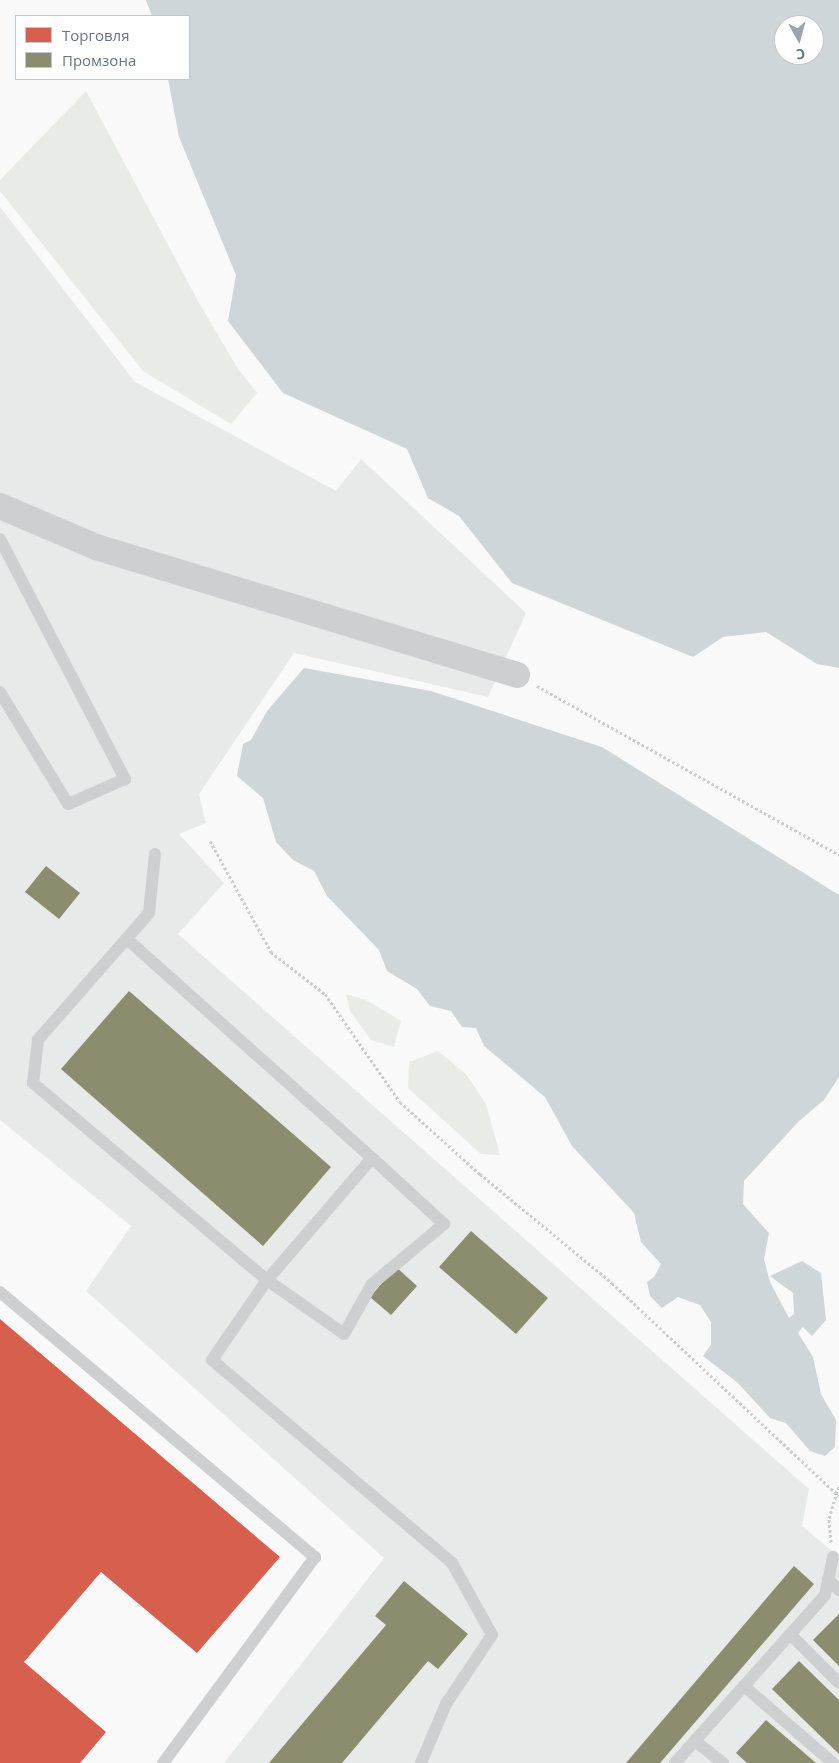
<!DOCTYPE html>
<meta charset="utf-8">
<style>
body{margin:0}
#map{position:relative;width:839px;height:1763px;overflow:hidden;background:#f9f9f9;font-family:"Open Sans",sans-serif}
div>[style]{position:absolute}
.built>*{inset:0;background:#e8e9e9}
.green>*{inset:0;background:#e8ebe6}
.water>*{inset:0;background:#ced6d9}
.shops>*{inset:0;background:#d6604d}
.industry>*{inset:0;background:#8c8c6e}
.path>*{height:3px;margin-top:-1.5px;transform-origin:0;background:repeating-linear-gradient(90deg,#cbcccd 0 2.5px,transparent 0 5px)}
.lane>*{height:12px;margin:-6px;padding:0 6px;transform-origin:6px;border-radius:6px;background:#cecfd0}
.street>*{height:26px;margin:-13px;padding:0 13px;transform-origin:13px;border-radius:13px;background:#cecfd0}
span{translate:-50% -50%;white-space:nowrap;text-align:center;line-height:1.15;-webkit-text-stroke:5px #fff;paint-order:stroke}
.legend{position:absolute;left:15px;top:15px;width:175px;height:65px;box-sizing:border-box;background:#fff;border:1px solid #c1c8cd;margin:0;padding:6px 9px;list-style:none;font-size:15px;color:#657683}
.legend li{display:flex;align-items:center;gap:10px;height:25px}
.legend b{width:25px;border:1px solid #c1c8cd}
.north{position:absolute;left:774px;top:15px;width:50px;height:50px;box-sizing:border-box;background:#fff;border:1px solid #c1c8cd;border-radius:50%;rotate:173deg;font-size:14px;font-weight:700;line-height:20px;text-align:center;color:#657683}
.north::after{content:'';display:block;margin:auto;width:18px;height:22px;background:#99a4ac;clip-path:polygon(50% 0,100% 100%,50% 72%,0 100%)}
</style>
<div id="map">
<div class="built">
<i style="clip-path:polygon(0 207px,135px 382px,336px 491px,361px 459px,526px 613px,488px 697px,294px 653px,199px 794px,206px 823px,179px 834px,224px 883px,178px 934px,809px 1489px,802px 1526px,839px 1557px,839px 1763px,224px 1763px,384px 1558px,86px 1291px,131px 1226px,0 1120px)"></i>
</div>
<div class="green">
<i style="clip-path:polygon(86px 91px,198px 301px,238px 369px,257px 393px,231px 424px,143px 371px,0 191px,0 180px)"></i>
<i style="clip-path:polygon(346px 994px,366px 1000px,401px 1021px,394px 1047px,371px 1040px,350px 1011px)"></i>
<i style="clip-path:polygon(438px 1051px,466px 1074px,486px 1104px,500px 1155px,481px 1154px,408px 1088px,409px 1062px)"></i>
</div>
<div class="water">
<i style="clip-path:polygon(evenodd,146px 0,839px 0,839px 668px,817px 664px,766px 632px,723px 637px,693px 657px,512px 583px,459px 516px,428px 498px,407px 449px,283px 393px,228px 321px,236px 275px,179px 137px,168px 79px,189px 79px,189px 16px,152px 16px,146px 0,784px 25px,814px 25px,814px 55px,784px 55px,784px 25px)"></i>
<i style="clip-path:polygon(304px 668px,431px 691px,602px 747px,839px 895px,839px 1077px,824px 1100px,799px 1121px,744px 1181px,743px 1204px,769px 1233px,764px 1259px,770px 1282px,789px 1318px,794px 1314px,793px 1293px,770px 1276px,802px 1261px,821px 1273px,826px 1320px,812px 1336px,803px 1327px,798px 1333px,813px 1357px,821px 1394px,836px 1420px,835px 1447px,825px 1456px,810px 1451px,786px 1423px,770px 1418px,738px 1383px,703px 1356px,711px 1345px,711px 1322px,700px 1305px,678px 1297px,662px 1308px,650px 1296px,647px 1282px,654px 1277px,661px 1264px,641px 1242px,634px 1213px,572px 1146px,545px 1097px,484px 1046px,476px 1028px,462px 1027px,451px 1011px,430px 1006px,417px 989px,387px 971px,379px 950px,327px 896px,314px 871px,293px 860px,276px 842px,263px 798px,237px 776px,243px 744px,251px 740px,267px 711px)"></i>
</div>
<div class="shops">
<i style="clip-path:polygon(0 1319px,280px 1557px,197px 1653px,101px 1572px,24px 1662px,106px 1732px,80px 1763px,0 1763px)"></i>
</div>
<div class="industry">
<i style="clip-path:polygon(46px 866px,80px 893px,59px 919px,25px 892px)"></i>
<i style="clip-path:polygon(129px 991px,331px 1167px,263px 1246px,61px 1069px)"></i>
<i style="clip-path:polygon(471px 1231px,548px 1298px,516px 1334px,439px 1267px)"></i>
<i style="clip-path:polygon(396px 1267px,417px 1286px,391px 1315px,370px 1297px)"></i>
<i style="clip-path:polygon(794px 1566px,814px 1584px,660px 1763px,626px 1763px)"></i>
<i style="clip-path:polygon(404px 1581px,468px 1634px,438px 1669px,428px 1661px,342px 1763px,269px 1763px,386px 1625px,375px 1616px)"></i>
<i style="clip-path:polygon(839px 1614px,839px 1666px,813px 1640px)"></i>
<i style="clip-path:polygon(799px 1661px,839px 1700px,839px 1754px,772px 1689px)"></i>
<i style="clip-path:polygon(766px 1720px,816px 1763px,747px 1763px,736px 1753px)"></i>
</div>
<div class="path">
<i style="left:537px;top:686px;width:346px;rotate:29.2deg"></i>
<i style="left:210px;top:841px;width:127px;rotate:61.2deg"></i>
<i style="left:271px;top:952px;width:68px;rotate:37.9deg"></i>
<i style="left:325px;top:994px;width:131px;rotate:55.2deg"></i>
<i style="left:400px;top:1102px;width:108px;rotate:42deg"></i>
<i style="left:480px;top:1174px;width:171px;rotate:39.5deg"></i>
<i style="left:612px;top:1283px;width:311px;rotate:43.2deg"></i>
<i style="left:831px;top:1542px;width:24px;rotate:-95deg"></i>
<i style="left:829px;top:1518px;width:34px;rotate:-73deg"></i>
</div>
<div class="lane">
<i style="left:0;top:539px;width:271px;rotate:62.5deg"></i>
<i style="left:125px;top:779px;width:62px;rotate:156.3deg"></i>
<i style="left:68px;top:804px;width:131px;rotate:-121.3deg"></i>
<i style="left:155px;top:854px;width:59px;rotate:95.8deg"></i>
<i style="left:149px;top:913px;width:169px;rotate:131.2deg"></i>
<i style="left:38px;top:1040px;width:43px;rotate:96.6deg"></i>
<i style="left:33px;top:1083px;width:306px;rotate:40.1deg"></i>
<i style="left:267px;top:1280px;width:97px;rotate:124.5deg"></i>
<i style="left:212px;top:1360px;width:314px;rotate:40.2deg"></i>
<i style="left:452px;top:1563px;width:82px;rotate:60.9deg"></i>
<i style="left:492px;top:1635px;width:83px;rotate:123.7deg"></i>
<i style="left:446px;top:1704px;width:64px;rotate:113deg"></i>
<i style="left:127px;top:939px;width:329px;rotate:41.8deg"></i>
<i style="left:372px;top:1158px;width:161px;rotate:130.7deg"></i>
<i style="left:267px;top:1280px;width:94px;rotate:35deg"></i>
<i style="left:344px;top:1334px;width:57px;rotate:-60.8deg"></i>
<i style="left:372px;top:1284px;width:94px;rotate:-39.8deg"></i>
<i style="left:444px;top:1224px;width:98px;rotate:-137.5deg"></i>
<i style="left:0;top:1292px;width:412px;rotate:40.1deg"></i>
<i style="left:315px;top:1557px;width:256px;rotate:126.4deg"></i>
<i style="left:828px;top:1579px;width:16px;rotate:45deg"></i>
<i style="left:790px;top:1634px;width:69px;rotate:45deg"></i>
<i style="left:744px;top:1686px;width:118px;rotate:40.9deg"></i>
<i style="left:695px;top:1741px;width:36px;rotate:38deg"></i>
<i style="left:675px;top:1763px;width:225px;rotate:-48.2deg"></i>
<i style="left:825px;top:1595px;width:39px;rotate:-78deg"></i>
</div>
<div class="street">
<i style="left:0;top:506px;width:104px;rotate:23.1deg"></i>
<i style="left:96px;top:547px;width:440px;rotate:16.9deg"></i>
</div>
<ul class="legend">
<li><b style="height:14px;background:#d6604d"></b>Торговля</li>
<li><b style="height:14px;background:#8c8c6e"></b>Промзона</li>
</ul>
<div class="north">С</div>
</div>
